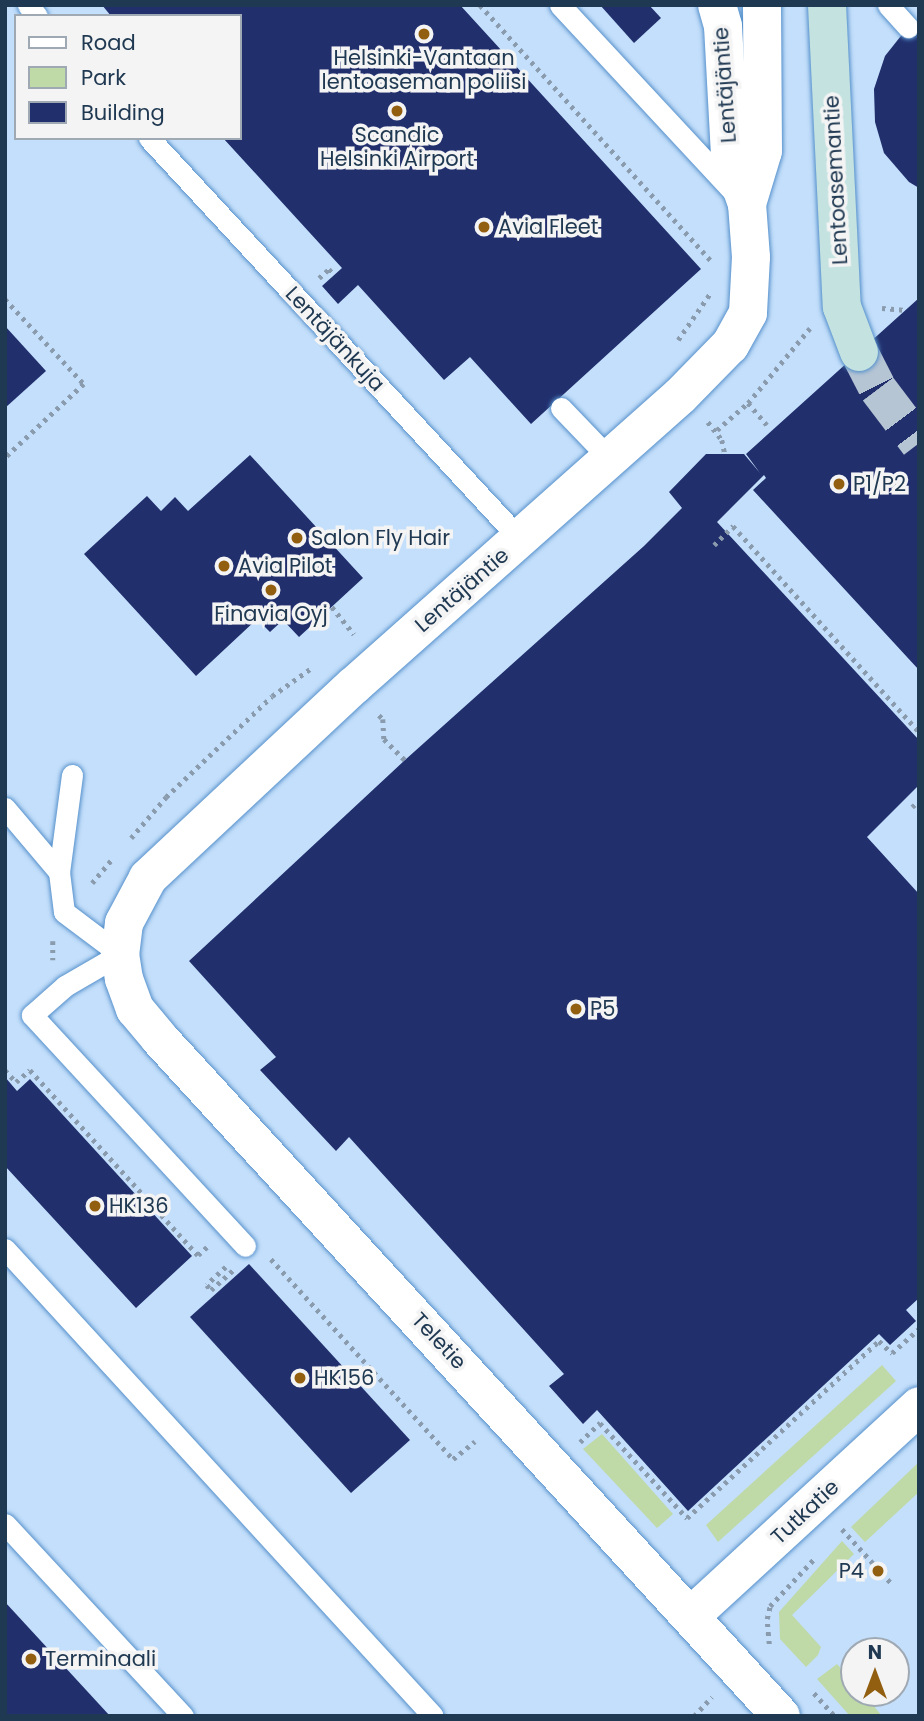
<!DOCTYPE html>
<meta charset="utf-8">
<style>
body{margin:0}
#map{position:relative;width:924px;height:1721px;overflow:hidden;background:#dce8f5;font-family:Poppins,sans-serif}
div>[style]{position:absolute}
.built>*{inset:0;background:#c4dffb}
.green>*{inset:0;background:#bfd9a7}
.building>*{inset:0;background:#212f6d}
.secondary-tunnel>*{height:38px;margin-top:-19px;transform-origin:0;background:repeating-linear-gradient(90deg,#b6c5d4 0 38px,transparent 0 57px)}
.path>*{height:4.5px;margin-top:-2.25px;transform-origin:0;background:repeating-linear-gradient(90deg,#899bad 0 3.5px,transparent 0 8.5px)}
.roads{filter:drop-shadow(0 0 2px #5590cb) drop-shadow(0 0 2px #5590cb)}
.lane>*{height:21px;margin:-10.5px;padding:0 10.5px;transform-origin:10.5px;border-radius:10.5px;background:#fff}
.street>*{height:38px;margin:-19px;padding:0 19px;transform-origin:19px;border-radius:19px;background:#fff}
.bridges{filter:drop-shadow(0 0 2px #5590cb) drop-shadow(0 0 2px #5590cb)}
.lane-bridge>*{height:21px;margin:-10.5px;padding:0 10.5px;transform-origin:10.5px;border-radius:10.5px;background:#fff}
.secondary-bridge>*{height:38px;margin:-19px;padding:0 19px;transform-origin:19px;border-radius:19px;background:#c3e2e0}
.dots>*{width:19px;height:19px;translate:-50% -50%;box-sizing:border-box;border:4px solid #f4f4f4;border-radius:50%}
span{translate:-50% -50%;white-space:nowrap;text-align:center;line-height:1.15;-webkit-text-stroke:7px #f4f4f4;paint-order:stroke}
.poi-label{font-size:21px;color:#203952}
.left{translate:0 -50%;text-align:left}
.right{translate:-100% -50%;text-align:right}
.street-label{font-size:21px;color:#203952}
.frame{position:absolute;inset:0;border:7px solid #203952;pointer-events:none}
.legend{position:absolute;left:14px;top:14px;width:228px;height:126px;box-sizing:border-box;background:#f4f4f4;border:2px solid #9fa9b3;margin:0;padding:9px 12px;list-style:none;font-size:21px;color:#203952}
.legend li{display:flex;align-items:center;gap:14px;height:35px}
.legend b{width:35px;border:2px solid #9fa9b3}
.north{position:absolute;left:840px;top:1637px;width:70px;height:70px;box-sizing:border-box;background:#f4f4f4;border:2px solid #9fa9b3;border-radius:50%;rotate:0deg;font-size:19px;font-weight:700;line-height:28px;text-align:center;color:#203952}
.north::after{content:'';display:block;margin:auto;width:24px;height:32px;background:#925e10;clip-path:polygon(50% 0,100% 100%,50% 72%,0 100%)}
</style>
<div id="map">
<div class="built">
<i style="clip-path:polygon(evenodd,5px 5px,919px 5px,919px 1716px,5px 1716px,5px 5px,16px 16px,240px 16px,240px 138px,16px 138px,16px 16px,5px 5px,854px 1651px,896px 1651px,896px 1693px,854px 1693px,854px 1651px)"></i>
</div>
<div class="green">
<i style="clip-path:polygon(882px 1365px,896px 1381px,718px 1542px,706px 1525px)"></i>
<i style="clip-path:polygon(602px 1434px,673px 1514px,657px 1528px,583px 1449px)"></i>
<i style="clip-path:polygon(919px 1462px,919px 1492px,865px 1542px,851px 1527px)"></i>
<i style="clip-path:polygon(842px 1541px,854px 1554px,792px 1615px,821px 1647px,818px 1655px,806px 1667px,780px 1639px,779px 1612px)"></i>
<i style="clip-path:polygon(837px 1664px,854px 1683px,854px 1693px,863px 1693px,882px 1716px,850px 1716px,817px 1679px)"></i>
</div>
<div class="building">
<i style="clip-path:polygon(102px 5px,460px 5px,701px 269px,531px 424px,470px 357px,444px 380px,358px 285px,338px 304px,322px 286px,342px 268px,223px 138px,240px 138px,240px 16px,111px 16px)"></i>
<i style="clip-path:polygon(600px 5px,649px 5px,661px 18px,634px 43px)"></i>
<i style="clip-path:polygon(919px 21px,919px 188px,909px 182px,884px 153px,875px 122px,874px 89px,885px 56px,908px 27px)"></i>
<i style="clip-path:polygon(919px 298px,919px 670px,753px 490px,766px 478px,764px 475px,717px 522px,919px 740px,919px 785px,867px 837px,919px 894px,919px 1298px,906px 1310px,916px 1321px,890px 1345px,879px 1334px,688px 1511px,597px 1410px,583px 1424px,549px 1386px,564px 1374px,349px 1137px,336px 1151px,260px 1070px,276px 1057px,189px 961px,405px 760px,644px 546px,682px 508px,669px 492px,706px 454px,744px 454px,760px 473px,746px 454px)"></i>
<i style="clip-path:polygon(5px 326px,46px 371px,5px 408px)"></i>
<i style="clip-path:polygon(250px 455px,363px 578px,299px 637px,283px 620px,270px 632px,257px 619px,196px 676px,84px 554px,147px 496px,161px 511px,175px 497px,188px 511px)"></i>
<i style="clip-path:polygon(5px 1077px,17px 1091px,30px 1079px,192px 1256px,136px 1308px,5px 1166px)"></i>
<i style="clip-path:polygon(249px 1264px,410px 1440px,351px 1493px,190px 1317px)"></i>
<i style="clip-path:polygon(5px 1602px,110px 1716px,5px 1716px)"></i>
</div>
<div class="secondary-tunnel">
<i style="left:859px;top:352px;width:42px;rotate:62.8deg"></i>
<i style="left:878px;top:389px;width:68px;rotate:52.8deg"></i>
</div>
<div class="path">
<i style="left:480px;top:5px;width:348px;rotate:47.9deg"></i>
<i style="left:319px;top:278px;width:13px;rotate:-42deg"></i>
<i style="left:329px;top:269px;width:8px;rotate:50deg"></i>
<i style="left:5px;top:299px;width:116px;rotate:47.1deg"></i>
<i style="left:84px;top:384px;width:108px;rotate:136.9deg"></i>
<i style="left:882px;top:308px;width:24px;rotate:5deg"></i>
<i style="left:678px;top:340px;width:55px;rotate:-55.4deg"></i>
<i style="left:748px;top:403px;width:29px;rotate:49deg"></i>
<i style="left:708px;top:422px;width:23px;rotate:52deg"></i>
<i style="left:722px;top:440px;width:14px;rotate:78deg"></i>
<i style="left:717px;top:430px;width:41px;rotate:-41.1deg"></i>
<i style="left:748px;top:403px;width:97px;rotate:-50.4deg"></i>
<i style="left:714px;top:545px;width:27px;rotate:-45deg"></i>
<i style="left:733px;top:526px;width:278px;rotate:47.9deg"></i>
<i style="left:332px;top:607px;width:35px;rotate:51deg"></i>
<i style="left:379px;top:715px;width:6px;rotate:45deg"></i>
<i style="left:383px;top:719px;width:20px;rotate:87deg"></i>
<i style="left:384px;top:739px;width:30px;rotate:45deg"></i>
<i style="left:912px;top:807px;width:9px;rotate:-41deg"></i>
<i style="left:131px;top:838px;width:54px;rotate:-49.5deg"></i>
<i style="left:166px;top:797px;width:146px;rotate:-43.6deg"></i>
<i style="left:272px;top:696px;width:47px;rotate:-35.4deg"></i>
<i style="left:92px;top:883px;width:30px;rotate:-50deg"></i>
<i style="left:53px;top:941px;width:19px;rotate:90deg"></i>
<i style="left:5px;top:1070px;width:16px;rotate:47deg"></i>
<i style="left:16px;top:1082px;width:18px;rotate:-41deg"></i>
<i style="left:30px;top:1070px;width:250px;rotate:47.8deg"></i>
<i style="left:198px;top:1255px;width:12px;rotate:-42deg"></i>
<i style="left:271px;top:1259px;width:270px;rotate:47.7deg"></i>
<i style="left:453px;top:1459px;width:28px;rotate:-39deg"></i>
<i style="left:226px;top:1267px;width:26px;rotate:137deg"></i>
<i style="left:207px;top:1285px;width:6px;rotate:51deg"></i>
<i style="left:211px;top:1290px;width:30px;rotate:-42deg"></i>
<i style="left:580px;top:1442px;width:28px;rotate:-44deg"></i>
<i style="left:600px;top:1423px;width:129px;rotate:47.5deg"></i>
<i style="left:687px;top:1518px;width:261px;rotate:-42.7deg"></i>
<i style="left:879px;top:1341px;width:18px;rotate:43deg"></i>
<i style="left:892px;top:1353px;width:36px;rotate:-42deg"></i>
<i style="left:842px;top:1529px;width:76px;rotate:47.7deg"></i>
<i style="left:769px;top:1644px;width:25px;rotate:-95deg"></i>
<i style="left:767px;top:1619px;width:13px;rotate:-77deg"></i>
<i style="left:770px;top:1606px;width:64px;rotate:-46.9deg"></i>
<i style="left:814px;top:1693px;width:31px;rotate:48deg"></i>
<i style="left:694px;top:1716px;width:26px;rotate:-47deg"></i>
</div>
<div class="roads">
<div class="lane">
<i style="left:28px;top:5px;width:14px;rotate:51deg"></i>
<i style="left:560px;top:5px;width:257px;rotate:47.1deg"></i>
<i style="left:149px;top:138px;width:546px;rotate:47.23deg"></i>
<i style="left:561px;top:408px;width:69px;rotate:46.2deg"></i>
<i style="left:72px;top:775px;width:98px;rotate:97.6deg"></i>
<i style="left:59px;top:872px;width:40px;rotate:82.9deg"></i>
<i style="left:64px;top:912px;width:70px;rotate:36.9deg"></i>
<i style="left:120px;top:954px;width:64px;rotate:149.8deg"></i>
<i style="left:65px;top:986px;width:44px;rotate:138.7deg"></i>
<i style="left:32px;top:1015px;width:314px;rotate:47.3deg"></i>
<i style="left:5px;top:808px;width:84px;rotate:49.8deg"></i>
<i style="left:5px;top:1249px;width:633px;rotate:47.5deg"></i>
<i style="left:5px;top:1524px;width:262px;rotate:47.2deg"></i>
</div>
<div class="street">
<i style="left:717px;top:5px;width:22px;rotate:74deg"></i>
<i style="left:723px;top:26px;width:130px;rotate:86.9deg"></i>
<i style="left:730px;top:156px;width:51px;rotate:70.5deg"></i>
<i style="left:747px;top:204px;width:53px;rotate:85.7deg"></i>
<i style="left:751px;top:257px;width:56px;rotate:93.1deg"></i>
<i style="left:748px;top:313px;width:37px;rotate:119deg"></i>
<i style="left:730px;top:345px;width:71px;rotate:134.4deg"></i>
<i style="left:680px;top:396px;width:437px;rotate:138.4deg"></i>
<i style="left:353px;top:686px;width:281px;rotate:136.9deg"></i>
<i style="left:148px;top:878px;width:51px;rotate:118.1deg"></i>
<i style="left:124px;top:923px;width:31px;rotate:97deg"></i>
<i style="left:120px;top:954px;width:25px;rotate:81deg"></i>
<i style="left:124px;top:979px;width:32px;rotate:70deg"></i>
<i style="left:135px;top:1009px;width:38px;rotate:50deg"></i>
<i style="left:159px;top:1038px;width:920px;rotate:47.47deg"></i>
<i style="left:747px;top:204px;width:55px;rotate:-73.2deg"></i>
<i style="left:763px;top:151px;width:146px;rotate:-90.4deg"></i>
<i style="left:691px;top:1616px;width:310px;rotate:-42.6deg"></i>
</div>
</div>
<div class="bridges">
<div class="lane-bridge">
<i style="left:888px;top:5px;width:30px;rotate:48deg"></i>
</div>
<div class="secondary-bridge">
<i style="left:827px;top:5px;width:302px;rotate:87.2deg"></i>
<i style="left:842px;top:307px;width:48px;rotate:69.3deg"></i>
</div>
</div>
<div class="dots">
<i style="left:424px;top:34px;background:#925e10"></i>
<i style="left:397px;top:111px;background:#925e10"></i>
<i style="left:484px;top:227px;background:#925e10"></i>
<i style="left:839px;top:484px;background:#925e10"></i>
<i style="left:297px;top:538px;background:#925e10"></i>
<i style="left:224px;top:566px;background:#925e10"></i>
<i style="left:271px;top:590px;background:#925e10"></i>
<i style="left:576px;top:1009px;background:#925e10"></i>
<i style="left:95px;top:1206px;background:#925e10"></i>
<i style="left:300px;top:1378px;background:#925e10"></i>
<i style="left:878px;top:1571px;background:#925e10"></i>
<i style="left:31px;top:1659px;background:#925e10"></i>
</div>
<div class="poi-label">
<span style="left:424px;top:70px">Helsinki-Vantaan<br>lentoaseman poliisi</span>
<span style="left:397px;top:147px">Scandic<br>Helsinki Airport</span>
<span class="left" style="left:498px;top:227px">Avia Fleet</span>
<span class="left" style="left:853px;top:484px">P1/P2</span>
<span class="left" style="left:311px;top:538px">Salon Fly Hair</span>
<span class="left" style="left:238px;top:566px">Avia Pilot</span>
<span style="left:271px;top:614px">Finavia Oyj</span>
<span class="left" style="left:590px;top:1009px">P5</span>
<span class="left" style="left:109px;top:1206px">HK136</span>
<span class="left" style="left:314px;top:1378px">HK156</span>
<span class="right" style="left:864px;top:1571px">P4</span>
<span class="left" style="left:45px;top:1659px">Terminaali</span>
</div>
<div class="street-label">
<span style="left:725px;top:85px;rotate:-94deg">Lentäjäntie</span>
<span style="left:836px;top:180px;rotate:-93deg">Lentoasemantie</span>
<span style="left:335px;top:339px;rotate:47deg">Lentäjänkuja</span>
<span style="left:462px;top:590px;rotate:-41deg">Lentäjäntie</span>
<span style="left:439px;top:1341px;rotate:47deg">Teletie</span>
<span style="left:805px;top:1512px;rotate:-43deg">Tutkatie</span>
</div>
<div class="frame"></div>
<ul class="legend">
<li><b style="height:9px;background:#fff"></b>Road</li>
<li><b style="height:19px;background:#bfd9a7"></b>Park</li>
<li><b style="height:19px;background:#212f6d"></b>Building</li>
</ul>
<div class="north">N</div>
</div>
